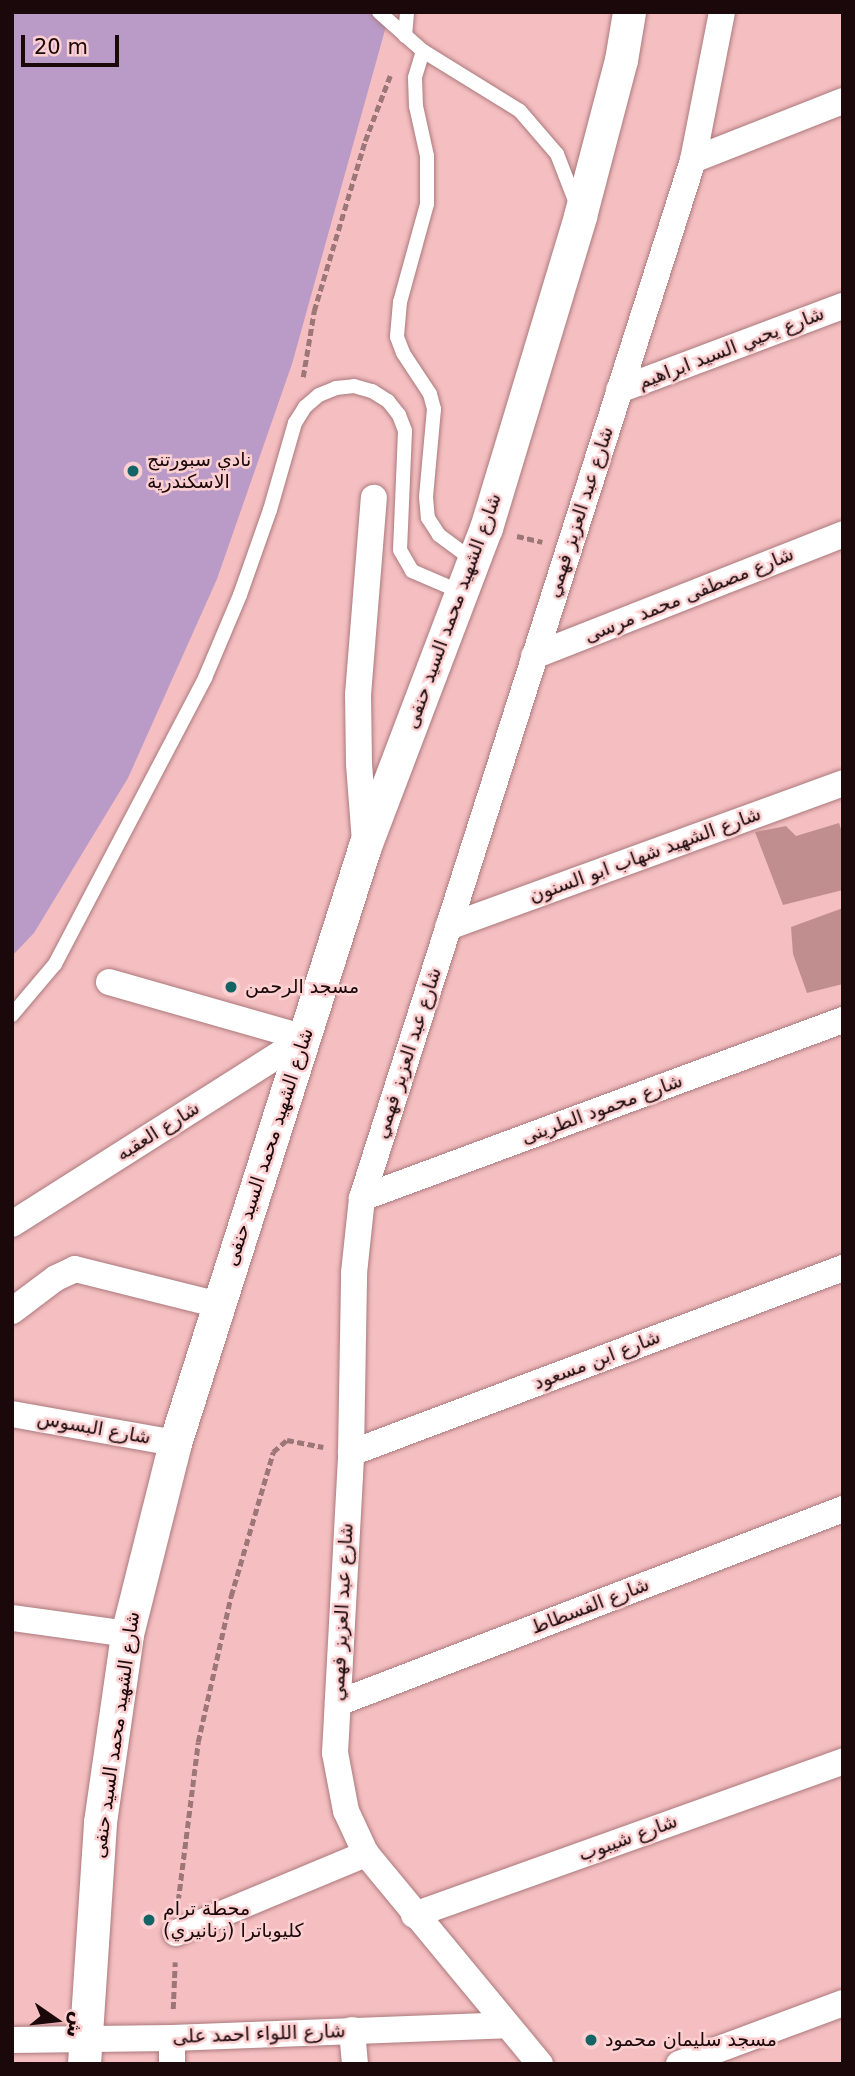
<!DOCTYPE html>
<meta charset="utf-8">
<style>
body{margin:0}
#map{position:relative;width:855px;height:2076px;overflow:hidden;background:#f5bfc1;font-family:"DejaVu Sans","Noto Naskh Arabic",sans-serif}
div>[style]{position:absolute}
.green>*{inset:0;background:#ba9bc7}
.building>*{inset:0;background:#c18e90}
.path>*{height:4.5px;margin-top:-2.25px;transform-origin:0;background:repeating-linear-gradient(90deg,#9d7678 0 7px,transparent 0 10.5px)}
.roads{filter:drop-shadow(0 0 2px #ab797c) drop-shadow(0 0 2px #ab797c)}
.service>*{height:14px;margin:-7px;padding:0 7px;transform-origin:7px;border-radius:7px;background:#fff}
.minor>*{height:26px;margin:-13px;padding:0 13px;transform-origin:13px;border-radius:13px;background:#fff}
.tertiary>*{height:33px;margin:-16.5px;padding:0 16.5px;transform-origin:16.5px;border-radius:16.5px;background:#fff}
.dots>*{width:19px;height:19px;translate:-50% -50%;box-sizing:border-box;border:4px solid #fccfd1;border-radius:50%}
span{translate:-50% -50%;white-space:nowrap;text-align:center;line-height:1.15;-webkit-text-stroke:5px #fccfd1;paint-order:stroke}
.street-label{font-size:19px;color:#1a080a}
.poi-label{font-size:19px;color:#1a080a}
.left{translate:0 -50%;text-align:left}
.frame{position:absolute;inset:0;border:14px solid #1a080a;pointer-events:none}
.north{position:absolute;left:21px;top:1985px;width:70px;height:70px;-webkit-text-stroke:5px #fccfd1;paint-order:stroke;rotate:104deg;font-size:19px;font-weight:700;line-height:28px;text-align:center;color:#1a080a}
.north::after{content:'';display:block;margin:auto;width:24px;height:32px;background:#1a080a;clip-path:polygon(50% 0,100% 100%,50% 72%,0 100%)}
.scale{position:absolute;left:21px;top:35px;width:98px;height:32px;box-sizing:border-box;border:4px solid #1a080a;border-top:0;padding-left:9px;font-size:21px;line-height:24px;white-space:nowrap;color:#1a080a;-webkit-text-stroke:5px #fccfd1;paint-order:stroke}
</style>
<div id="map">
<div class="green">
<i style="clip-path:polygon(12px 12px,390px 12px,292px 364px,217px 579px,128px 778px,34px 933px,12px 956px)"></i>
</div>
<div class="building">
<i style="clip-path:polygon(839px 823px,843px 835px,843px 890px,783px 905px,755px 832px,786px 826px,796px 836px)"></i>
<i style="clip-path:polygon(843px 908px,843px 984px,807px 993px,793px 954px,791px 927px)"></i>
</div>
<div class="path">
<i style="left:303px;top:377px;width:67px;rotate:-80.5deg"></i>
<i style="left:314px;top:311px;width:177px;rotate:-73.3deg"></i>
<i style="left:365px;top:141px;width:70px;rotate:-69deg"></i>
<i style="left:517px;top:536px;width:26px;rotate:13deg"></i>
<i style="left:178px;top:1901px;width:160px;rotate:-82.8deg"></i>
<i style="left:198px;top:1742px;width:150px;rotate:-77.3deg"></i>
<i style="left:231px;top:1596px;width:150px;rotate:-73.7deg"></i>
<i style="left:273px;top:1452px;width:18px;rotate:-41deg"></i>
<i style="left:287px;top:1440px;width:37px;rotate:11deg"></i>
<i style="left:173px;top:2009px;width:47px;rotate:-87.6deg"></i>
</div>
<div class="roads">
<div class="service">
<i style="left:379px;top:12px;width:59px;rotate:41.6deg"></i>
<i style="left:423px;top:51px;width:114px;rotate:31.7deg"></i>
<i style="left:520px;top:111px;width:57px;rotate:49.3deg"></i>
<i style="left:557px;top:154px;width:53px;rotate:68.8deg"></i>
<i style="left:405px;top:36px;width:24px;rotate:-85deg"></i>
<i style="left:423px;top:51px;width:28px;rotate:107deg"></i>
<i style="left:415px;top:78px;width:28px;rotate:88deg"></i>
<i style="left:416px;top:106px;width:51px;rotate:77.6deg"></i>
<i style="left:427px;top:156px;width:48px;rotate:90deg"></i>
<i style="left:427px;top:204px;width:102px;rotate:105.4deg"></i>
<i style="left:400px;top:302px;width:35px;rotate:95deg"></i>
<i style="left:397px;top:337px;width:17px;rotate:69deg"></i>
<i style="left:403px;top:353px;width:49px;rotate:56.6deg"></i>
<i style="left:430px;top:394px;width:16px;rotate:75deg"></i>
<i style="left:434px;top:409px;width:88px;rotate:95.2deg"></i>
<i style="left:426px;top:497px;width:21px;rotate:85deg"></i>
<i style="left:428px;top:518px;width:20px;rotate:57deg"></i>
<i style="left:439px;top:535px;width:44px;rotate:36.6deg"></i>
<i style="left:12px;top:1015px;width:67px;rotate:-49.9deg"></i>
<i style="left:55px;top:964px;width:323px;rotate:-62.3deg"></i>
<i style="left:205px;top:678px;width:90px;rotate:-67.1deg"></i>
<i style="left:240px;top:595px;width:90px;rotate:-70.6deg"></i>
<i style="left:270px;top:510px;width:91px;rotate:-74deg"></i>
<i style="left:295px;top:423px;width:19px;rotate:-58deg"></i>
<i style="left:305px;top:407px;width:18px;rotate:-41deg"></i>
<i style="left:319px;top:395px;width:18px;rotate:-22deg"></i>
<i style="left:336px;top:388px;width:18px;rotate:-6deg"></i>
<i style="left:354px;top:386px;width:19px;rotate:16deg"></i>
<i style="left:372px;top:391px;width:19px;rotate:32deg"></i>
<i style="left:388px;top:401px;width:18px;rotate:52deg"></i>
<i style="left:399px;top:415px;width:17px;rotate:69deg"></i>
<i style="left:405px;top:431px;width:119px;rotate:92.4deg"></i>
<i style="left:400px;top:550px;width:24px;rotate:60deg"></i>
<i style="left:412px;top:571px;width:56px;rotate:23.3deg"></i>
</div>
<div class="minor">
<i style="left:693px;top:160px;width:161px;rotate:-21.5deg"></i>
<i style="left:619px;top:390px;width:239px;rotate:-20.6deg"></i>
<i style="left:534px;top:656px;width:332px;rotate:-21.5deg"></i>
<i style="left:365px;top:842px;width:78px;rotate:-94.4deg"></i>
<i style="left:359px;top:764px;width:69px;rotate:-90.8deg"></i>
<i style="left:358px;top:695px;width:198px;rotate:-85.4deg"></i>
<i style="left:448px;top:927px;width:420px;rotate:-20deg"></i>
<i style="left:109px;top:982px;width:204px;rotate:15.9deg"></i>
<i style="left:362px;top:1198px;width:513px;rotate:-20.31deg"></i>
<i style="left:12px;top:1224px;width:347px;rotate:-32.4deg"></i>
<i style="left:12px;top:1311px;width:55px;rotate:-36.9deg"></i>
<i style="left:56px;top:1278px;width:21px;rotate:-25deg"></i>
<i style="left:75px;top:1269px;width:148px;rotate:14deg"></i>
<i style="left:12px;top:1414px;width:166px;rotate:10.1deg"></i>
<i style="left:351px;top:1453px;width:526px;rotate:-20.61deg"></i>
<i style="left:12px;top:1618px;width:116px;rotate:7.9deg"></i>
<i style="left:338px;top:1703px;width:541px;rotate:-21.01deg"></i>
<i style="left:414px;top:1915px;width:456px;rotate:-19.7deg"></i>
<i style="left:176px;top:1933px;width:206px;rotate:-22.6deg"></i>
<i style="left:352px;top:2030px;width:34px;rotate:85deg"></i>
<i style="left:12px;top:2040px;width:160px;rotate:-0.7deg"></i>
<i style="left:172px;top:2038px;width:335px;rotate:-2.2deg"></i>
<i style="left:172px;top:2064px;width:26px;rotate:-90deg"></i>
<i style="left:540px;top:2064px;width:273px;rotate:-129.6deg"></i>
<i style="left:366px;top:1854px;width:47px;rotate:-114.9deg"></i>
<i style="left:346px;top:1811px;width:59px;rotate:-100.7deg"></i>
<i style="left:335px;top:1753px;width:300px;rotate:-86.9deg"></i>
<i style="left:351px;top:1453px;width:180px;rotate:-89deg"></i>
<i style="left:354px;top:1273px;width:75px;rotate:-83.9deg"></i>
<i style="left:362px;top:1198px;width:1089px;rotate:-72.31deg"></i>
<i style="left:693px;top:160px;width:151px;rotate:-78.9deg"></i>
<i style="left:679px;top:2064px;width:175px;rotate:-20.4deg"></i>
</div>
<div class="tertiary">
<i style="left:84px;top:2064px;width:243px;rotate:-86.2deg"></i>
<i style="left:100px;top:1822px;width:190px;rotate:-81.8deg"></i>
<i style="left:127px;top:1634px;width:197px;rotate:-75.9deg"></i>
<i style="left:175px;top:1443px;width:627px;rotate:-72.35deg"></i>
<i style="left:365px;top:846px;width:340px;rotate:-69.2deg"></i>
<i style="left:486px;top:528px;width:326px;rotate:-73.2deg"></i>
<i style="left:580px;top:216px;width:161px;rotate:-75.3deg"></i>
<i style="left:621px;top:60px;width:49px;rotate:-80.5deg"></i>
</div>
</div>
<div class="dots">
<i style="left:133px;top:471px;background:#156465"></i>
<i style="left:231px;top:987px;background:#156465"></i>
<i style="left:149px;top:1920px;background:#156465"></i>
<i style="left:591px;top:2040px;background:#156465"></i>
</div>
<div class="street-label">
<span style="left:731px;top:348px;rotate:-21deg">شارع يحيي السيد ابراهيم</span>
<span style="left:580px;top:512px;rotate:-72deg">شارع عبد العزيز فهمي</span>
<span style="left:689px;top:595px;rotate:-22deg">شارع مصطفى محمد مرسى</span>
<span style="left:453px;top:611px;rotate:-70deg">شارع الشهيد محمد السيد حنفى</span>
<span style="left:645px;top:855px;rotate:-20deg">شارع الشهيد شهاب ابو السنون</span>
<span style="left:408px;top:1053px;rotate:-72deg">شارع عبد العزيز فهمي</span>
<span style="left:602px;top:1109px;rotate:-20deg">شارع محمود الطرينى</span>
<span style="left:158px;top:1131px;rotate:-32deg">شارع العقبه</span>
<span style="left:269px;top:1147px;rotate:-72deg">شارع الشهيد محمد السيد حنفى</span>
<span style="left:597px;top:1360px;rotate:-21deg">شارع ابن مسعود</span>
<span style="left:94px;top:1428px;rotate:10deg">شارع البسوس</span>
<span style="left:590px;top:1606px;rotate:-21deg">شارع الفسطاط</span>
<span style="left:342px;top:1612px;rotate:-87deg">شارع عبد العزيز فهمي</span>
<span style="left:116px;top:1735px;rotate:-82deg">شارع الشهيد محمد السيد حنفى</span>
<span style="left:628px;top:1838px;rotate:-20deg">شارع شيبوب</span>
<span style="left:259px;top:2034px;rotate:-2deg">شارع اللواء احمد على</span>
</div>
<div class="poi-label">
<span class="left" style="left:147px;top:471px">نادي سبورتنج<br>الاسكندرية</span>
<span class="left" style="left:245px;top:987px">مسجد الرحمن</span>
<span class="left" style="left:163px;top:1920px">محطة ترام<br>كليوباترا (زنانيري)</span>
<span class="left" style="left:605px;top:2040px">مسجد سليمان محمود</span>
</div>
<div class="frame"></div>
<div class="north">ش</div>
<div class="scale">20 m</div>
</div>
